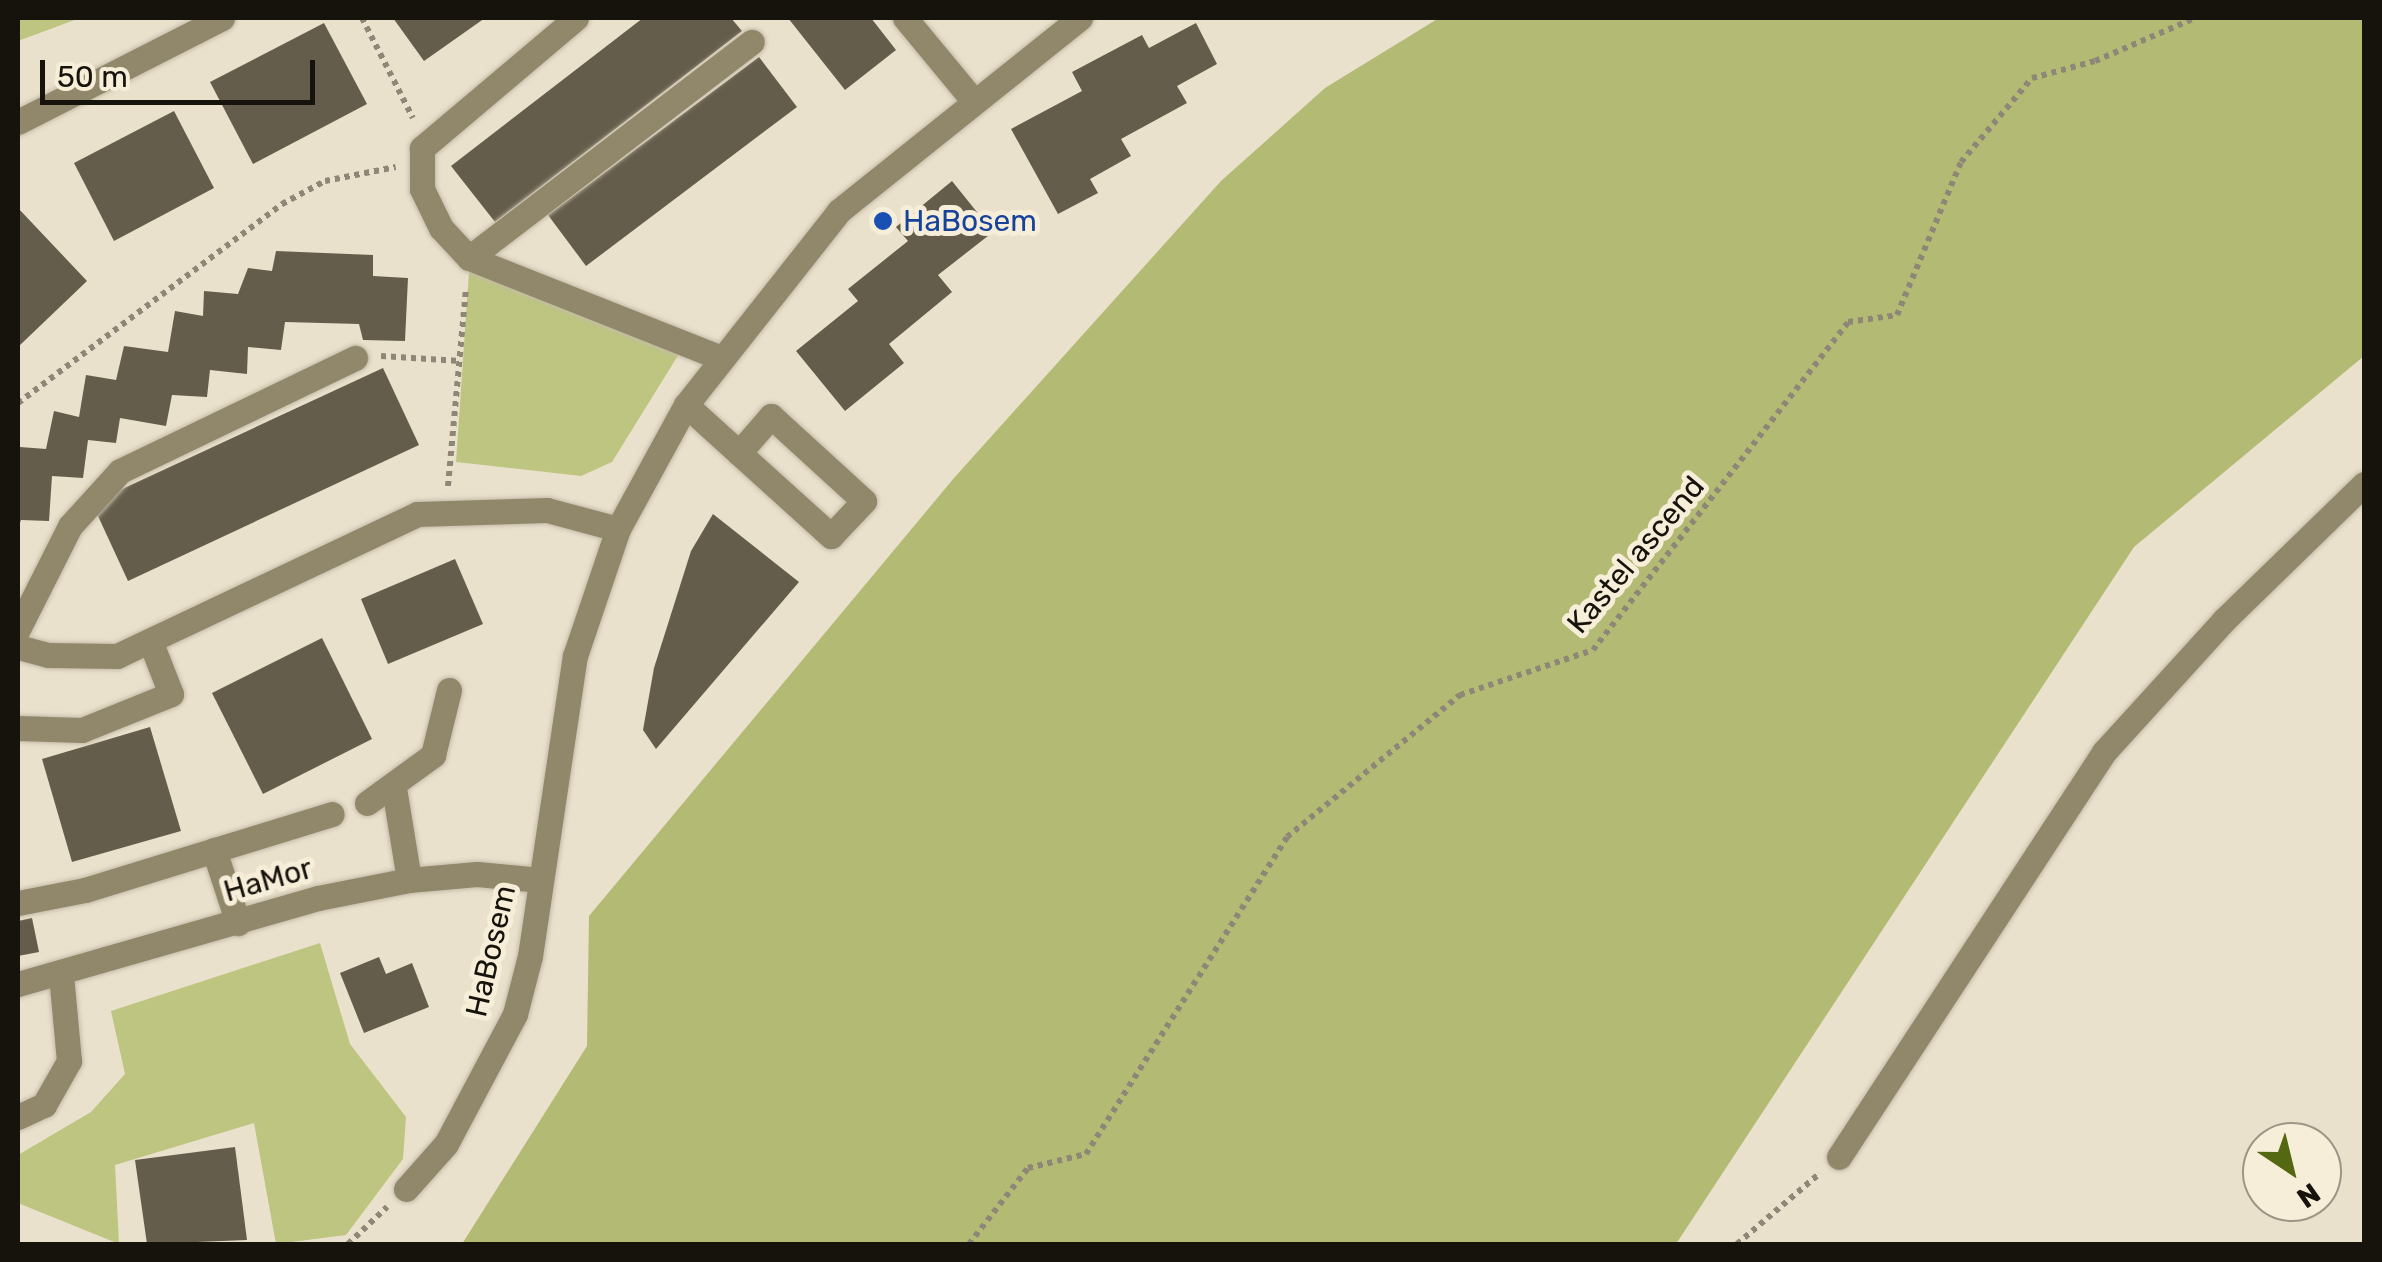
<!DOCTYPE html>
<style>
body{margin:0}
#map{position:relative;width:2382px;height:1262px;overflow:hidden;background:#eae1cc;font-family:Rubik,sans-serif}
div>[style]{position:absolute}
.green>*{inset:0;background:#bdc581}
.forest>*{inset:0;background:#b2ba73}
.building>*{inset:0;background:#655d4b}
.path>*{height:6px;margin-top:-3px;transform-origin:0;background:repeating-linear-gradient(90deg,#8e8778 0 5px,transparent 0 10px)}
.roads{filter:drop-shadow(0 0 2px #c4bca9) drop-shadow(0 0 2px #c4bca9)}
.minor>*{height:25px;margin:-12.5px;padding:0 12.5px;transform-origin:12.5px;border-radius:12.5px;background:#91886b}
.dots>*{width:28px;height:28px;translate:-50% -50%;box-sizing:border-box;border:5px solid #f7eed9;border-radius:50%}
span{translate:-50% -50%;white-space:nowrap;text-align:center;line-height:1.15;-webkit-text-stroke:10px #f7eed9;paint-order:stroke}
.transit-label{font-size:30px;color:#164399}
.left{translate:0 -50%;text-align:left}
.street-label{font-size:30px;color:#16130c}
.frame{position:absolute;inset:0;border:20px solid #16130c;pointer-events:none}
.north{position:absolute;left:2242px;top:1122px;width:100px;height:100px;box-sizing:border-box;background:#f7eed9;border:2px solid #9d9687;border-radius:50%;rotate:145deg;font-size:28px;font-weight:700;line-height:40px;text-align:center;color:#16130c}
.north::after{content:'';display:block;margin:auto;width:35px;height:45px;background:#546711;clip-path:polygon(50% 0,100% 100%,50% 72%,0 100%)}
.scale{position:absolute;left:40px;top:60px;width:275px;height:45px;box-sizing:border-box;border:5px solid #16130c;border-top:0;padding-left:12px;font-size:30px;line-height:35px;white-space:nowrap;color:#16130c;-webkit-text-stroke:8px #f7eed9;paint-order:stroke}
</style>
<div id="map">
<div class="green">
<i style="clip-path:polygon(18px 18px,80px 18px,18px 41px)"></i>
<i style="clip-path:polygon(469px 272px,682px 349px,612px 462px,581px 476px,456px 462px)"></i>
<i style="clip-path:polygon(320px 943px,350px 1044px,406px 1117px,403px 1159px,346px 1235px,276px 1244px,254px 1123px,115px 1165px,119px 1244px,18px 1203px,18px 1155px,91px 1112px,125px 1074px,111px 1011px)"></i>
</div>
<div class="forest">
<i style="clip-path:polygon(1439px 18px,2364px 18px,2364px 356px,2134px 547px,1676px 1244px,462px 1244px,587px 1046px,589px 916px,954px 478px,1221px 181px,1325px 88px)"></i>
</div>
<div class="building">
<i style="clip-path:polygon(393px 18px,485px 18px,424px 61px)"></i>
<i style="clip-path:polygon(643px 18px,731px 18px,742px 31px,495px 222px,451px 166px)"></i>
<i style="clip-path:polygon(788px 18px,871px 18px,896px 50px,845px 90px)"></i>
<i style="clip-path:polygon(324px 23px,367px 104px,253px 164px,210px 82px)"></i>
<i style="clip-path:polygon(1196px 23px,1217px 64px,1177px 86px,1187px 103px,1121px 139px,1131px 156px,1090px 179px,1098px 193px,1058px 214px,1011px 129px,1082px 91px,1072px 72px,1142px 35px,1149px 48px)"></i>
<i style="clip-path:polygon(759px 57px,797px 107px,586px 266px,548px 215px)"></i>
<i style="clip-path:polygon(174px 111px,214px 188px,114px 241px,74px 163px)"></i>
<i style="clip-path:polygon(952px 181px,993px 232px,938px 275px,952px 292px,889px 344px,904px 363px,845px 411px,796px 351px,858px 301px,848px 289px,908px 241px,896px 227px)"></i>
<i style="clip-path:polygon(18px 208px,87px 281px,18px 347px)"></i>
<i style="clip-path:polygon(276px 251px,373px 255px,373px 276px,408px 278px,405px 341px,363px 340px,359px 324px,285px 322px,281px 350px,248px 347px,247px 374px,210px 370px,207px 397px,172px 395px,166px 426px,120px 418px,116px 443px,88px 440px,83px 478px,52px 476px,49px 521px,21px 520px,18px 528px,20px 447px,46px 449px,54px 411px,79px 417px,86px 375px,116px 380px,124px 346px,168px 352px,175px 311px,203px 316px,204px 291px,238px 294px,248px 268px,272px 271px)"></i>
<i style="clip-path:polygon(383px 368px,419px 445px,128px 581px,92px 503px)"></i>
<i style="clip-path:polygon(713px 514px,799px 582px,656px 749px,643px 730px,654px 668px,691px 551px)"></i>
<i style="clip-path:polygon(455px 559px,483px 624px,388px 664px,361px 599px)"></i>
<i style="clip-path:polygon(322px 638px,372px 739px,263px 794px,212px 693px)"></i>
<i style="clip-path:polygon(150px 727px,181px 831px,72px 862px,42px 759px)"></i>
<i style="clip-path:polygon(32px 918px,39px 952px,18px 956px,18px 921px)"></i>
<i style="clip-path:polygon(379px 957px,386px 974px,412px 963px,429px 1007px,364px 1033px,340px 973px)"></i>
<i style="clip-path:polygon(235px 1147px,247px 1240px,147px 1244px,135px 1160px)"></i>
</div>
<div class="path">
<i style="left:362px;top:18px;width:112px;rotate:63deg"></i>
<i style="left:381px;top:356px;width:79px;rotate:3.6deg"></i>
<i style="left:18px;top:403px;width:331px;rotate:-37deg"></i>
<i style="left:282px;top:204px;width:49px;rotate:-28.1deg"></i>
<i style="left:325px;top:181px;width:72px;rotate:-11.2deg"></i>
<i style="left:448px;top:486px;width:198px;rotate:-84.8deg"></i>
<i style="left:348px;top:1244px;width:54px;rotate:-43.5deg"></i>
<i style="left:969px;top:1244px;width:96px;rotate:-52.2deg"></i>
<i style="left:1028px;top:1168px;width:60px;rotate:-13.6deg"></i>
<i style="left:1086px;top:1154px;width:375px;rotate:-57.6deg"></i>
<i style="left:1287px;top:837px;width:224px;rotate:-39.4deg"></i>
<i style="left:1460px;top:695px;width:140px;rotate:-18.7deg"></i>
<i style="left:1593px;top:650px;width:415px;rotate:-52.1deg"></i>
<i style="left:1848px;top:322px;width:49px;rotate:-8.1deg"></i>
<i style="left:1897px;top:315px;width:166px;rotate:-67.3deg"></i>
<i style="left:1961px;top:162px;width:110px;rotate:-49.8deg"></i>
<i style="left:2032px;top:78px;width:65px;rotate:-15.1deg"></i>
<i style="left:2095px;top:61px;width:109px;rotate:-23.3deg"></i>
<i style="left:1737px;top:1244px;width:108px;rotate:-40.5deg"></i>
</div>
<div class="roads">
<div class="minor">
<i style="left:576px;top:18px;width:202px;rotate:139.8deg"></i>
<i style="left:422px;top:148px;width:41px;rotate:90deg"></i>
<i style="left:422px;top:189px;width:43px;rotate:64deg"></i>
<i style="left:441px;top:228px;width:41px;rotate:47deg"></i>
<i style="left:469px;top:258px;width:271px;rotate:21.6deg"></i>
<i style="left:905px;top:18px;width:105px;rotate:50.4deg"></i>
<i style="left:18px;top:122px;width:229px;rotate:-27deg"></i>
<i style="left:469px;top:258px;width:356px;rotate:-37.4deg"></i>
<i style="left:686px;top:405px;width:72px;rotate:42.2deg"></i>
<i style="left:739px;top:453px;width:124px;rotate:42.1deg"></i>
<i style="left:831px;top:536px;width:48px;rotate:-46.7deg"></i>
<i style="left:864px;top:501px;width:126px;rotate:-137.6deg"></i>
<i style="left:771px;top:416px;width:49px;rotate:130.9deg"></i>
<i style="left:18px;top:629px;width:115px;rotate:-63.2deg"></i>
<i style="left:70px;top:526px;width:74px;rotate:-47.7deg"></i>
<i style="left:120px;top:471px;width:261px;rotate:-25.7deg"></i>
<i style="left:18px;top:647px;width:31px;rotate:15deg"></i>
<i style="left:48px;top:655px;width:69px;rotate:0.8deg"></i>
<i style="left:117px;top:656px;width:332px;rotate:-25.3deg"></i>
<i style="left:417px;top:514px;width:130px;rotate:-1.8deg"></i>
<i style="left:547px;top:510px;width:73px;rotate:15deg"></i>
<i style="left:18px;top:728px;width:64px;rotate:1.8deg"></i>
<i style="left:82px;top:730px;width:96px;rotate:-22deg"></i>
<i style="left:171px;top:694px;width:55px;rotate:-111.4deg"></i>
<i style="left:394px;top:788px;width:93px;rotate:80.7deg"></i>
<i style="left:367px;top:803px;width:82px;rotate:-36deg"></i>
<i style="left:433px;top:755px;width:67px;rotate:-76.2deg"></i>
<i style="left:214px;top:850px;width:77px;rotate:71.8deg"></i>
<i style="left:18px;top:903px;width:68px;rotate:-11deg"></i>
<i style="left:85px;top:890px;width:258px;rotate:-17.1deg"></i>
<i style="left:18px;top:984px;width:312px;rotate:-16deg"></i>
<i style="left:318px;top:898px;width:93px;rotate:-11.2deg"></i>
<i style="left:409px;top:880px;width:68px;rotate:-5deg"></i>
<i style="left:477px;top:874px;width:64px;rotate:5.4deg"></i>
<i style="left:18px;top:1117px;width:29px;rotate:-25deg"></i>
<i style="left:44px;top:1105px;width:51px;rotate:-60.4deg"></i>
<i style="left:69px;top:1061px;width:86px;rotate:-95.3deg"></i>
<i style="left:1839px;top:1157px;width:484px;rotate:-56.8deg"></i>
<i style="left:2104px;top:752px;width:178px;rotate:-47.7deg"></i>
<i style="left:2224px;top:620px;width:195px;rotate:-44.2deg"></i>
<i style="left:406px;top:1189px;width:60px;rotate:-48.4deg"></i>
<i style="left:446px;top:1144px;width:147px;rotate:-62deg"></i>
<i style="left:515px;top:1014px;width:60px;rotate:-75.5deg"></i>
<i style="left:530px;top:956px;width:303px;rotate:-81.5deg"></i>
<i style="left:575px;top:656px;width:134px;rotate:-71.3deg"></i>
<i style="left:618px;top:529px;width:141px;rotate:-61.3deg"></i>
<i style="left:686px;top:405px;width:247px;rotate:-51.7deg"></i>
<i style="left:839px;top:211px;width:309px;rotate:-38.7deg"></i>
</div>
</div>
<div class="dots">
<i style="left:883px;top:221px;background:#1a4fb4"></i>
</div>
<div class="transit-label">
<span class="left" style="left:903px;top:221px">HaBosem</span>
</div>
<div class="street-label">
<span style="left:1636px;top:555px;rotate:-50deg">Kastel ascend</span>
<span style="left:268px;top:880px;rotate:-16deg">HaMor</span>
<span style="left:491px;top:951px;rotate:-77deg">HaBosem</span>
</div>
<div class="frame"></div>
<div class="north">N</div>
<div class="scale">50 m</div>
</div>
